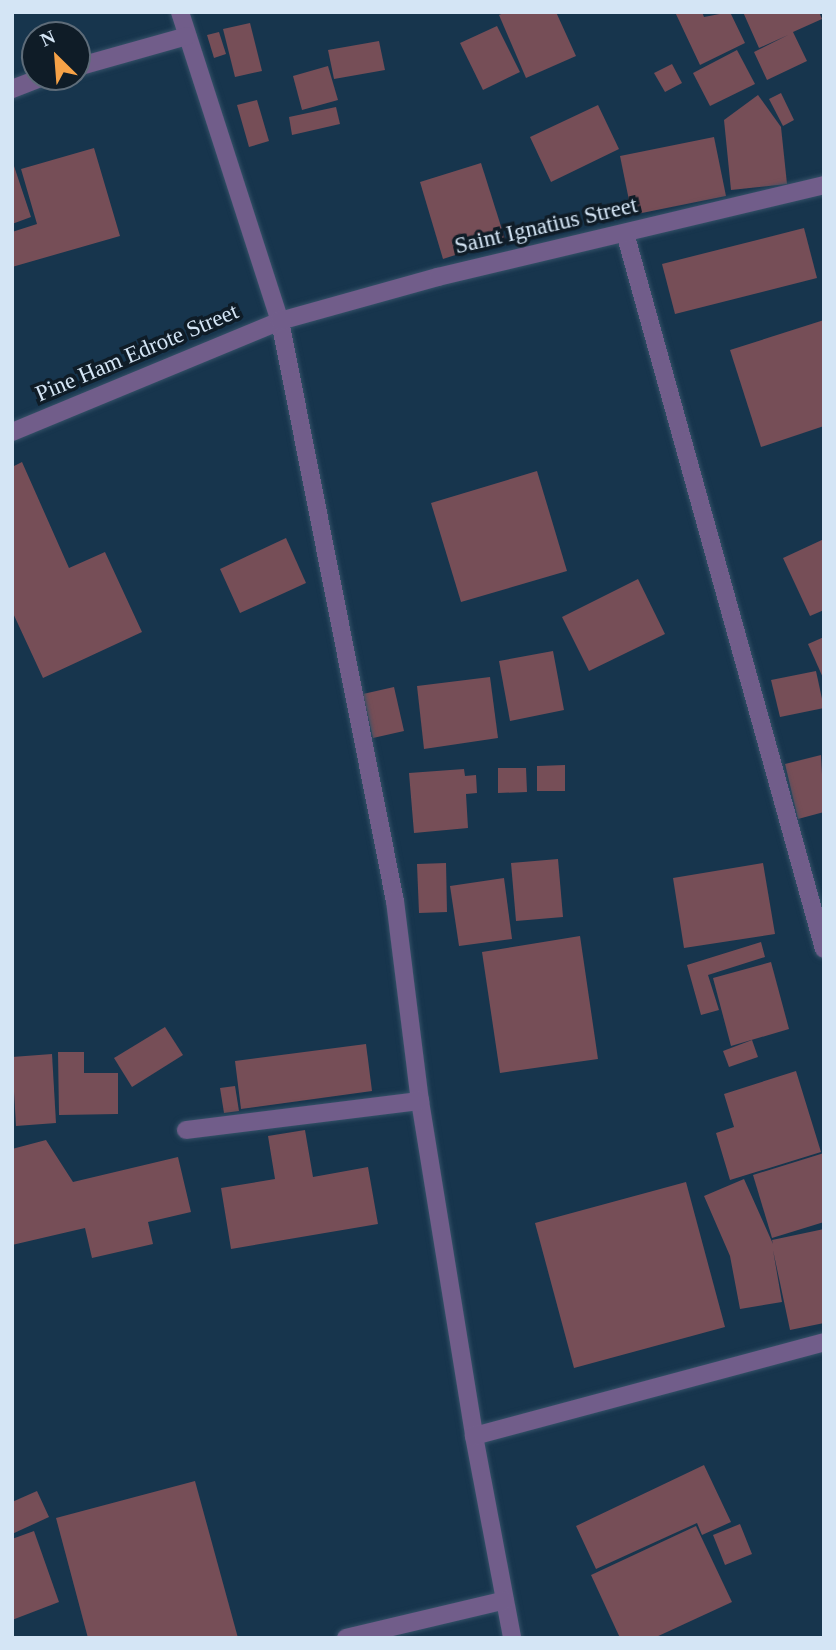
<!DOCTYPE html>
<style>
body{margin:0}
#map{position:relative;width:836px;height:1650px;overflow:hidden;background:#17354d;font-family:Georgia,serif}
div>[style]{position:absolute}
.building>*{inset:0;background:#764e57}
.roads{filter:drop-shadow(0 0 2px #355168) drop-shadow(0 0 2px #355168)}
.street>*{height:18px;margin:-9px;padding:0 9px;transform-origin:9px;border-radius:9px;background:#715d8a}
span{translate:-50% -50%;white-space:nowrap;text-align:center;line-height:1.15;-webkit-text-stroke:7px #0f1c27;paint-order:stroke}
.street-label{font-size:23px;color:#d4e5f5}
.frame{position:absolute;inset:0;border:14px solid #d4e5f5;pointer-events:none}
.north{position:absolute;left:21px;top:21px;width:70px;height:70px;box-sizing:border-box;background:#0f1c27;border:2px solid #5e6c79;border-radius:50%;rotate:335deg;font-size:19px;font-weight:700;line-height:28px;text-align:center;color:#d4e5f5}
.north::after{content:'';display:block;margin:auto;width:24px;height:32px;background:#f6a247;clip-path:polygon(50% 0,100% 100%,50% 72%,0 100%)}
</style>
<div id="map">
<div class="building">
<i style="clip-path:polygon(506px 12px,556px 12px,576px 56px,526px 78px,499px 15px)"></i>
<i style="clip-path:polygon(675px 12px,702px 12px,704px 17px,730px 12px,745px 43px,700px 65px)"></i>
<i style="clip-path:polygon(743px 12px,819px 12px,822px 19px,793px 32px,807px 61px,767px 80px,754px 52px,788px 35px,759px 48px)"></i>
<i style="clip-path:polygon(250px 23px,262px 71px,235px 77px,223px 29px)"></i>
<i style="clip-path:polygon(497px 26px,520px 72px,483px 90px,460px 43px)"></i>
<i style="clip-path:polygon(219px 32px,226px 54px,214px 58px,207px 35px)"></i>
<i style="clip-path:polygon(379px 41px,385px 70px,334px 79px,328px 50px)"></i>
<i style="clip-path:polygon(737px 50px,755px 84px,710px 106px,693px 73px)"></i>
<i style="clip-path:polygon(672px 64px,682px 83px,665px 92px,654px 73px)"></i>
<i style="clip-path:polygon(328px 66px,338px 100px,302px 110px,293px 76px)"></i>
<i style="clip-path:polygon(781px 93px,794px 120px,783px 126px,769px 99px)"></i>
<i style="clip-path:polygon(758px 95px,781px 127px,787px 184px,731px 190px,724px 120px)"></i>
<i style="clip-path:polygon(257px 100px,269px 141px,249px 147px,237px 105px)"></i>
<i style="clip-path:polygon(598px 105px,619px 149px,551px 182px,530px 137px)"></i>
<i style="clip-path:polygon(336px 107px,340px 124px,292px 135px,289px 117px)"></i>
<i style="clip-path:polygon(714px 137px,726px 196px,632px 215px,620px 156px)"></i>
<i style="clip-path:polygon(94px 148px,120px 236px,12px 267px,12px 232px,37px 224px,21px 169px)"></i>
<i style="clip-path:polygon(12px 160px,31px 217px,12px 224px)"></i>
<i style="clip-path:polygon(481px 163px,505px 239px,443px 259px,420px 182px)"></i>
<i style="clip-path:polygon(804px 228px,817px 278px,675px 314px,662px 264px)"></i>
<i style="clip-path:polygon(824px 320px,824px 426px,761px 447px,730px 350px)"></i>
<i style="clip-path:polygon(22px 462px,69px 568px,105px 552px,142px 632px,43px 678px,12px 611px,12px 467px)"></i>
<i style="clip-path:polygon(537px 471px,567px 571px,461px 602px,431px 503px)"></i>
<i style="clip-path:polygon(286px 538px,306px 583px,240px 613px,220px 569px)"></i>
<i style="clip-path:polygon(824px 539px,824px 610px,810px 616px,783px 558px)"></i>
<i style="clip-path:polygon(638px 579px,665px 634px,589px 671px,562px 617px)"></i>
<i style="clip-path:polygon(824px 637px,824px 680px,808px 644px)"></i>
<i style="clip-path:polygon(553px 651px,564px 710px,510px 721px,499px 661px)"></i>
<i style="clip-path:polygon(816px 671px,824px 708px,780px 717px,771px 680px)"></i>
<i style="clip-path:polygon(490px 677px,498px 738px,424px 749px,417px 686px)"></i>
<i style="clip-path:polygon(394px 687px,404px 731px,373px 738px,363px 694px)"></i>
<i style="clip-path:polygon(821px 755px,824px 812px,798px 819px,785px 764px)"></i>
<i style="clip-path:polygon(565px 765px,565px 791px,537px 791px,537px 766px)"></i>
<i style="clip-path:polygon(498px 768px,526px 768px,527px 792px,498px 793px)"></i>
<i style="clip-path:polygon(464px 769px,465px 776px,476px 775px,477px 793px,466px 794px,468px 828px,414px 833px,409px 773px)"></i>
<i style="clip-path:polygon(558px 859px,563px 917px,516px 921px,511px 863px)"></i>
<i style="clip-path:polygon(446px 863px,447px 912px,419px 913px,417px 864px)"></i>
<i style="clip-path:polygon(763px 863px,775px 934px,684px 948px,673px 878px)"></i>
<i style="clip-path:polygon(504px 878px,512px 939px,459px 946px,450px 886px)"></i>
<i style="clip-path:polygon(580px 936px,598px 1059px,500px 1073px,482px 952px)"></i>
<i style="clip-path:polygon(761px 942px,765px 957px,708px 975px,719px 1010px,701px 1015px,687px 965px)"></i>
<i style="clip-path:polygon(771px 962px,789px 1029px,731px 1046px,713px 978px)"></i>
<i style="clip-path:polygon(165px 1027px,183px 1055px,132px 1087px,114px 1058px)"></i>
<i style="clip-path:polygon(752px 1040px,758px 1057px,729px 1067px,723px 1051px)"></i>
<i style="clip-path:polygon(366px 1044px,372px 1091px,241px 1109px,235px 1061px)"></i>
<i style="clip-path:polygon(58px 1052px,84px 1052px,84px 1073px,118px 1073px,118px 1114px,59px 1115px)"></i>
<i style="clip-path:polygon(52px 1054px,56px 1123px,16px 1126px,12px 1057px)"></i>
<i style="clip-path:polygon(796px 1071px,821px 1152px,730px 1180px,716px 1133px,734px 1127px,724px 1094px)"></i>
<i style="clip-path:polygon(235px 1086px,239px 1111px,224px 1113px,220px 1088px)"></i>
<i style="clip-path:polygon(305px 1130px,313px 1177px,368px 1167px,378px 1224px,231px 1249px,221px 1188px,275px 1179px,268px 1136px)"></i>
<i style="clip-path:polygon(46px 1140px,73px 1182px,178px 1157px,191px 1212px,148px 1222px,153px 1244px,92px 1258px,85px 1228px,12px 1245px,12px 1149px)"></i>
<i style="clip-path:polygon(824px 1153px,824px 1222px,772px 1238px,753px 1175px)"></i>
<i style="clip-path:polygon(744px 1179px,773px 1244px,772px 1240px,824px 1229px,824px 1323px,790px 1330px,773px 1250px,782px 1302px,740px 1309px,730px 1256px,704px 1196px)"></i>
<i style="clip-path:polygon(686px 1182px,725px 1327px,574px 1368px,535px 1223px)"></i>
<i style="clip-path:polygon(704px 1465px,731px 1522px,702px 1535px,697px 1523px,596px 1569px,576px 1526px)"></i>
<i style="clip-path:polygon(195px 1481px,238px 1638px,88px 1638px,56px 1518px)"></i>
<i style="clip-path:polygon(37px 1491px,49px 1517px,12px 1534px,12px 1502px)"></i>
<i style="clip-path:polygon(740px 1524px,752px 1554px,725px 1565px,713px 1535px)"></i>
<i style="clip-path:polygon(696px 1526px,732px 1602px,654px 1638px,620px 1638px,591px 1575px)"></i>
<i style="clip-path:polygon(34px 1531px,59px 1602px,12px 1620px,12px 1539px)"></i>
</div>
<div class="roads">
<div class="street">
<i style="left:180px;top:12px;width:325px;rotate:72.1deg"></i>
<i style="left:280px;top:321px;width:591px;rotate:78.79deg"></i>
<i style="left:395px;top:901px;width:202px;rotate:82.9deg"></i>
<i style="left:420px;top:1101px;width:339px;rotate:80.8deg"></i>
<i style="left:474px;top:1436px;width:206px;rotate:79.3deg"></i>
<i style="left:77px;top:67px;width:114px;rotate:-15.7deg"></i>
<i style="left:12px;top:89px;width:33px;rotate:-21deg"></i>
<i style="left:625px;top:233px;width:743px;rotate:74.47deg"></i>
<i style="left:12px;top:432px;width:290px;rotate:-22.5deg"></i>
<i style="left:280px;top:321px;width:164px;rotate:-15.6deg"></i>
<i style="left:438px;top:277px;width:397px;rotate:-13.4deg"></i>
<i style="left:186px;top:1130px;width:236px;rotate:-7.1deg"></i>
<i style="left:474px;top:1436px;width:362px;rotate:-15deg"></i>
<i style="left:346px;top:1638px;width:163px;rotate:-13.4deg"></i>
</div>
</div>
<div class="street-label">
<span style="left:546px;top:226px;rotate:-13deg">Saint Ignatius Street</span>
<span style="left:137px;top:353px;rotate:-23deg">Pine Ham Edrote Street</span>
</div>
<div class="frame"></div>
<div class="north">N</div>
</div>
